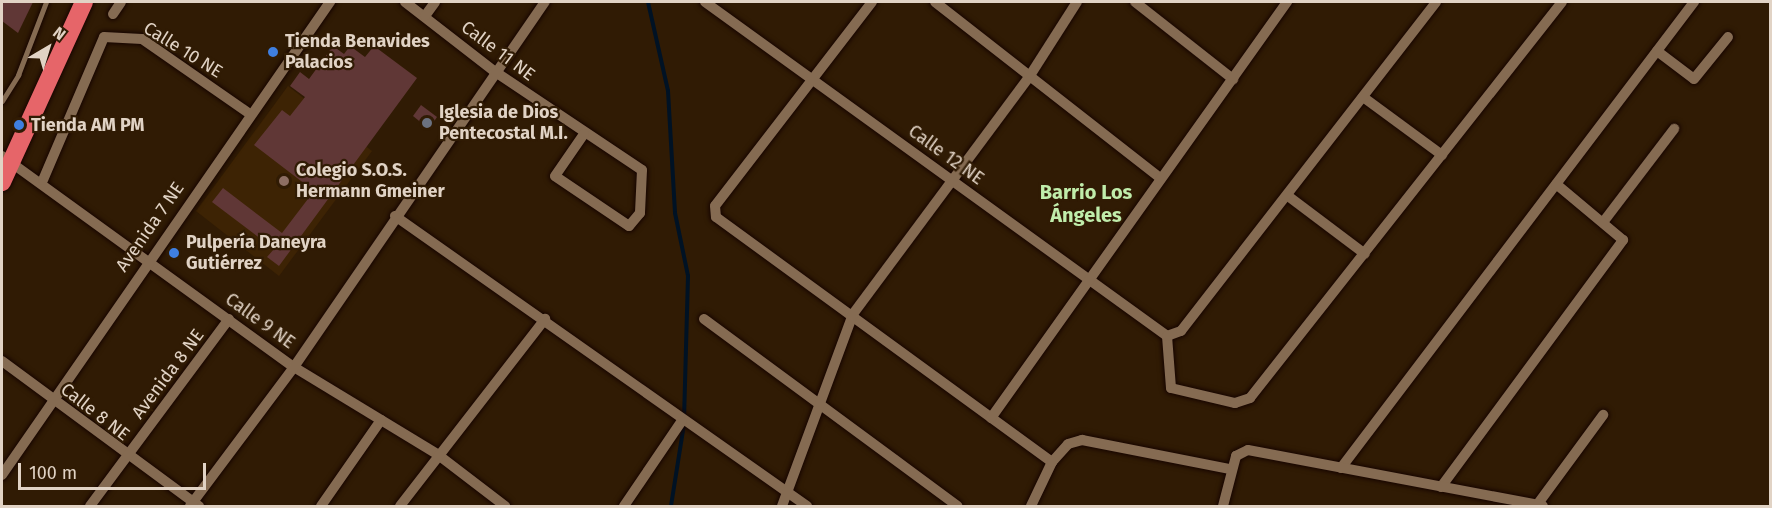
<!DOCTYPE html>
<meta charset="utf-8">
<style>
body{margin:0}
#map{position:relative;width:1772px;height:508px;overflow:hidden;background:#301b04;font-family:"Fira Sans",sans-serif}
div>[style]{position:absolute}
.built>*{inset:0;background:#3d2304}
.stream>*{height:4px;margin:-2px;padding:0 2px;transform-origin:2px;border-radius:2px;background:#001224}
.building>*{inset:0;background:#603736}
.roads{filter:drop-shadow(0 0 2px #170500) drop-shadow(0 0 2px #170500)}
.lane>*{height:5px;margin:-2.5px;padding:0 2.5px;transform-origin:2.5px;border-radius:2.5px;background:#856b52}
.street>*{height:10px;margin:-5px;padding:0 5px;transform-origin:5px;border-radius:5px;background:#856b52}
.highway>*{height:18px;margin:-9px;padding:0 9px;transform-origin:9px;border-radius:9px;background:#e66569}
.dots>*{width:16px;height:16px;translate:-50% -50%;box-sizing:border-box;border:3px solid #301b04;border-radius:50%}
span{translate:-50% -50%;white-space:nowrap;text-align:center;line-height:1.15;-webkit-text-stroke:4.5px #301b04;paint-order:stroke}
.poi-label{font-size:18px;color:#e1d3c5;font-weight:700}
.left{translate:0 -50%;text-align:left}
.street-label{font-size:18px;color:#e1d3c5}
.neighbourhood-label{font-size:20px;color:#c0edab;font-weight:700}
.frame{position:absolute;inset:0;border:3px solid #e1d3c5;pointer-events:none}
.north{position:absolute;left:18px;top:18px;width:60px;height:60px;-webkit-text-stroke:4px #301b04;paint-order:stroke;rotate:38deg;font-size:16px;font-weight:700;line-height:24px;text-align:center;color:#e1d3c5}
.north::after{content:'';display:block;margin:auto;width:21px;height:27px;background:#e1d3c5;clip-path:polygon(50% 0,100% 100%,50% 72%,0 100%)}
.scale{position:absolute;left:18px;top:463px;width:188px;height:27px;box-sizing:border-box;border:3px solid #e1d3c5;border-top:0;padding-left:8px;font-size:18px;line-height:21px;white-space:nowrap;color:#e1d3c5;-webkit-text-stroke:4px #301b04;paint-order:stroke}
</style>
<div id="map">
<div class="built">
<i style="clip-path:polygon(288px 86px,372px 151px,279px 276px,196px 211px)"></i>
</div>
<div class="stream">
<i style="left:648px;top:2px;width:91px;rotate:77.3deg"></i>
<i style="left:668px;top:91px;width:122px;rotate:86.7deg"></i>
<i style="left:675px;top:213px;width:64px;rotate:78.3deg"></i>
<i style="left:688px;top:276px;width:141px;rotate:91.6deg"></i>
<i style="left:671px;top:506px;width:83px;rotate:-81deg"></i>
</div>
<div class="building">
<i style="clip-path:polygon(2px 2px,33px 2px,18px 33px,2px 21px)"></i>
<i style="clip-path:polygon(333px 46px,344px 54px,350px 46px,365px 57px,374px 46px,417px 78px,279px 266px,267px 257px,274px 249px,212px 202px,223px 188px,282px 233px,314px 191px,254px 145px,282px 110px,290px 116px,305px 97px,290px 86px,300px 72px,309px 79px)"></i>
<i style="clip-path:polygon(421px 105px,437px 117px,429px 129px,413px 116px)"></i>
</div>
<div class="roads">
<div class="lane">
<i style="left:2px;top:101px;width:31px;rotate:-58deg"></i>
<i style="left:18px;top:75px;width:78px;rotate:-69deg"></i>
</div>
<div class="street">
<i style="left:405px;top:2px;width:113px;rotate:37.8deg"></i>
<i style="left:494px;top:71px;width:178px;rotate:33.8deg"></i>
<i style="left:642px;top:170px;width:43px;rotate:92.7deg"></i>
<i style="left:640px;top:213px;width:17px;rotate:130deg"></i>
<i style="left:629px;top:226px;width:89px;rotate:-146deg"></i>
<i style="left:555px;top:176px;width:51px;rotate:-55.4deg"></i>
<i style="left:705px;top:2px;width:570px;rotate:35.86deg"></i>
<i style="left:872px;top:2px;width:257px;rotate:127.6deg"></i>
<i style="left:715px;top:206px;width:11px;rotate:85deg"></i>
<i style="left:716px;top:217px;width:416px;rotate:36.1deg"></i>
<i style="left:935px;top:2px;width:286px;rotate:38deg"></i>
<i style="left:1135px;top:2px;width:125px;rotate:38.2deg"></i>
<i style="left:113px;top:14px;width:14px;rotate:-56deg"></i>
<i style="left:425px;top:16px;width:17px;rotate:-54deg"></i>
<i style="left:1657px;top:51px;width:46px;rotate:37.1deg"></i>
<i style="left:1694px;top:79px;width:54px;rotate:-51deg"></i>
<i style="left:1363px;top:97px;width:98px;rotate:36.3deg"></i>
<i style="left:2px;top:156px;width:360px;rotate:35.9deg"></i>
<i style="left:294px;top:367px;width:167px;rotate:31.3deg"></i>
<i style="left:437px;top:454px;width:86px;rotate:37.4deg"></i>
<i style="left:43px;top:180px;width:155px;rotate:-66.9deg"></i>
<i style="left:104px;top:37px;width:38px;rotate:3deg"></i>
<i style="left:142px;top:39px;width:131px;rotate:34.8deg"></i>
<i style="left:1288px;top:196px;width:96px;rotate:37deg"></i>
<i style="left:395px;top:216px;width:504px;rotate:35.14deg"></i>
<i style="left:1604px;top:221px;width:116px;rotate:-52.7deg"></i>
<i style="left:704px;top:319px;width:315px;rotate:36.4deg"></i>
<i style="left:1167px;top:336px;width:52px;rotate:85.6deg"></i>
<i style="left:1171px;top:388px;width:66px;rotate:13.2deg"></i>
<i style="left:1235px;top:403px;width:16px;rotate:-18deg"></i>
<i style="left:1250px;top:398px;width:504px;rotate:-51.77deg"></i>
<i style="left:1167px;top:336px;width:15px;rotate:-20deg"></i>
<i style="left:1181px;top:331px;width:416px;rotate:-52.2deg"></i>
<i style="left:2px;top:361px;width:245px;rotate:36.4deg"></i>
<i style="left:991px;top:418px;width:511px;rotate:-54.57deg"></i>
<i style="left:1341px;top:468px;width:585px;rotate:-52.86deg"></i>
<i style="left:2px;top:475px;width:576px;rotate:-55.26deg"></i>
<i style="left:1441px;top:487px;width:307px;rotate:-53.6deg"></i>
<i style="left:1623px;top:240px;width:87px;rotate:-140.1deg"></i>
<i style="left:1537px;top:505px;width:112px;rotate:-53.7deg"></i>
<i style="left:90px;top:506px;width:233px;rotate:-53.4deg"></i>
<i style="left:190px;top:506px;width:174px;rotate:-53.2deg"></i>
<i style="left:294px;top:367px;width:443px;rotate:-55.5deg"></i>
<i style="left:321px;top:506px;width:105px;rotate:-55.1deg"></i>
<i style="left:400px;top:506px;width:237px;rotate:-52.2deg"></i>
<i style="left:624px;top:506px;width:102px;rotate:-55.8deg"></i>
<i style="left:782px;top:506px;width:205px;rotate:-69.7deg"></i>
<i style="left:853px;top:314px;width:295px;rotate:-53.4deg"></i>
<i style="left:1029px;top:77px;width:89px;rotate:-57.4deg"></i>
<i style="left:1031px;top:506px;width:49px;rotate:-64.5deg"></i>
<i style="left:1052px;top:462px;width:24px;rotate:-48deg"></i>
<i style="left:1068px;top:444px;width:15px;rotate:-16deg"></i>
<i style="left:1082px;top:440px;width:151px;rotate:11.1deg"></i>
<i style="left:1223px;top:506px;width:52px;rotate:-75.4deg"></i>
<i style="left:1236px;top:456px;width:13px;rotate:-27deg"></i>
<i style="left:1248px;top:450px;width:300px;rotate:10.7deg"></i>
</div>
<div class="highway">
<i style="left:2px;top:182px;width:198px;rotate:-65.5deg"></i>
</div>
</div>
<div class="dots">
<i style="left:273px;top:52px;background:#3f7fe0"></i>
<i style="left:427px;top:123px;background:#6b7280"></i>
<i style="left:19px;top:125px;background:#3f7fe0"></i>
<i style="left:284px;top:181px;background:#8d6e63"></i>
<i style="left:174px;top:253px;background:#3f7fe0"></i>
</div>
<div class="poi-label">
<span class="left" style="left:285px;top:52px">Tienda Benavides<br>Palacios</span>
<span class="left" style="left:439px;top:123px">Iglesia de Dios<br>Pentecostal M.I.</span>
<span class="left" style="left:31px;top:125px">Tienda AM PM</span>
<span class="left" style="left:296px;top:181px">Colegio S.O.S.<br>Hermann Gmeiner</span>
<span class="left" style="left:186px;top:253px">Pulpería Daneyra<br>Gutiérrez</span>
</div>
<div class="street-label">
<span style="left:183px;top:50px;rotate:32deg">Calle 10 NE</span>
<span style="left:498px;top:51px;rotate:37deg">Calle 11 NE</span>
<span style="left:946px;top:155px;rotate:36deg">Calle 12 NE</span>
<span style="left:150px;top:227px;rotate:-55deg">Avenida 7 NE</span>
<span style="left:260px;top:321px;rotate:36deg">Calle 9 NE</span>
<span style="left:168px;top:374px;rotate:-53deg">Avenida 8 NE</span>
<span style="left:95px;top:412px;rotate:38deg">Calle 8 NE</span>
</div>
<div class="neighbourhood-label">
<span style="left:1086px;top:204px">Barrio Los<br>Ángeles</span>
</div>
<div class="frame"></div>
<div class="north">N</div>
<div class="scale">100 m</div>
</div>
